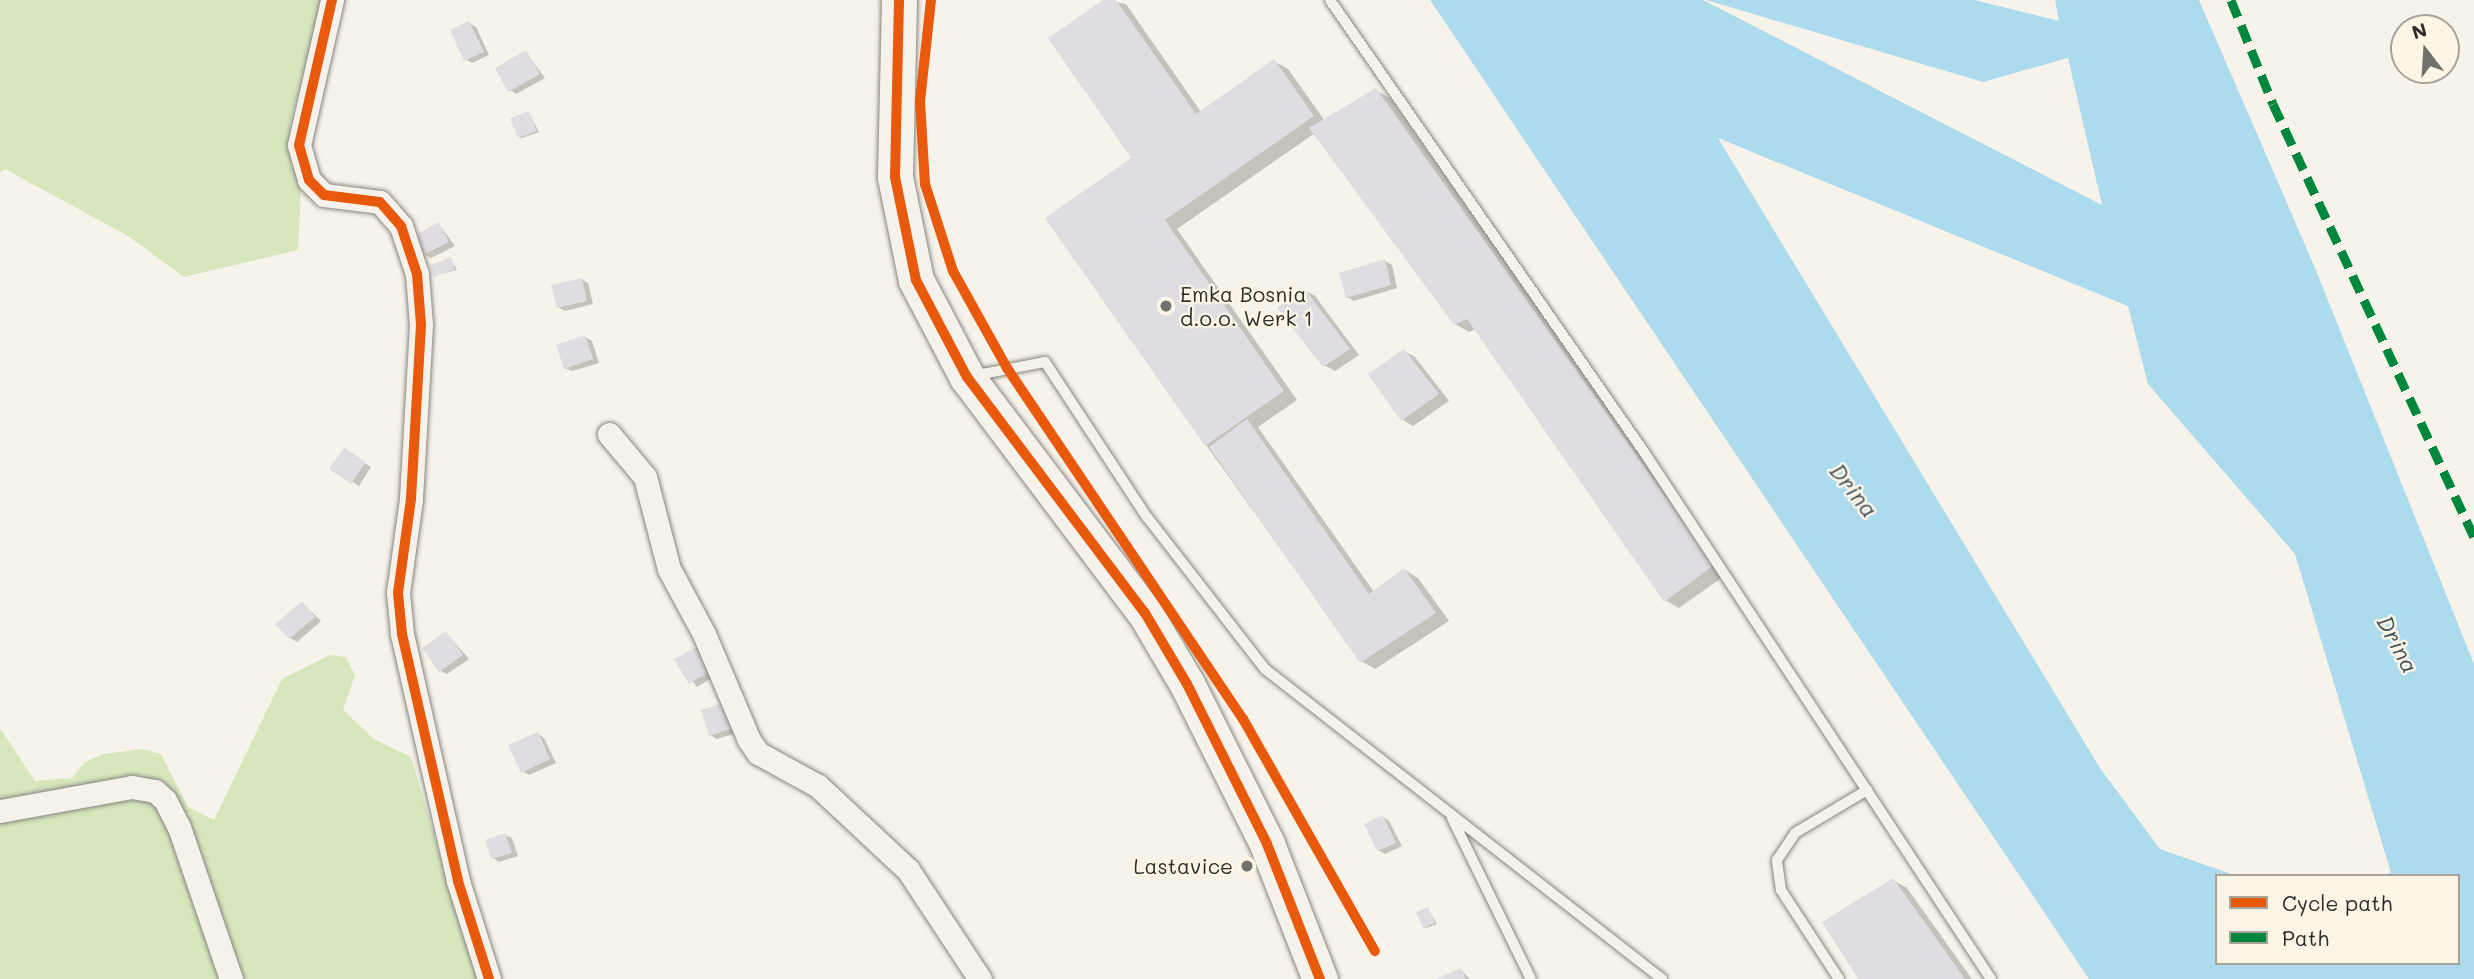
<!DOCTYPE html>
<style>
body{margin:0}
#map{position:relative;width:2474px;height:979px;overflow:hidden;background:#f7f3ea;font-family:Mali,sans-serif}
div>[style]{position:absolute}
.green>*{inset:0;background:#d7e7bc}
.water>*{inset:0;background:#acdbed}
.shadow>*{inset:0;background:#0003}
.building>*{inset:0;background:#e0dde2}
.roads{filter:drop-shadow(0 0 2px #878581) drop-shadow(0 0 2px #878581)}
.service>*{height:10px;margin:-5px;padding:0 5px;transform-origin:5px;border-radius:5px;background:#f5f2ec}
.minor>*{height:23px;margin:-11.5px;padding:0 11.5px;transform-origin:11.5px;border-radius:11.5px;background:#f5f2ec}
.primary>*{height:35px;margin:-17.5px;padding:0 17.5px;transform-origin:17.5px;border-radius:17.5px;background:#f5f2ec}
.quiet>*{height:9px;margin-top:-4.5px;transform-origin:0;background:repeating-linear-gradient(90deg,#00873e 0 18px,transparent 0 27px)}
.cycleway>*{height:10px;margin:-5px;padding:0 5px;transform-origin:5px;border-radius:5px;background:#e8590c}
.dots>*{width:19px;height:19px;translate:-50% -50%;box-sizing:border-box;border:4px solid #fcf5e5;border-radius:50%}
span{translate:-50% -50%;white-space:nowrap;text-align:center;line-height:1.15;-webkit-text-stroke:5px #fcf5e5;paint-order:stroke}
.poi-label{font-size:21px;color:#2b2b2b}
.left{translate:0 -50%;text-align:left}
.right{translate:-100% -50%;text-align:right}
.water-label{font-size:23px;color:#43545c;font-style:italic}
.legend{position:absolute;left:2215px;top:874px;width:245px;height:91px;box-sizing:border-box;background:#fcf5e5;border:2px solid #a8a49b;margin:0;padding:9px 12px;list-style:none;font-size:21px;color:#2b2b2b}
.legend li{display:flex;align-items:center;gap:14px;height:35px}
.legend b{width:35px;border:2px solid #a8a49b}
.north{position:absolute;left:2390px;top:14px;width:70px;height:70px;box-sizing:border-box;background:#fcf5e5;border:2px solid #a8a49b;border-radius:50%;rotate:343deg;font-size:19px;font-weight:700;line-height:28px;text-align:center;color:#2b2b2b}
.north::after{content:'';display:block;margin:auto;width:24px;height:32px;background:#72716e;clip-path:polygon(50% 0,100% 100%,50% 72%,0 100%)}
</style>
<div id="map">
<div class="green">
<i style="clip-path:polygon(0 0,322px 0,290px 125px,291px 148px,301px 189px,298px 250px,184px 277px,128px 236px,5px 169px,0 173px)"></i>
<i style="clip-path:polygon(330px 655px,346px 657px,355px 675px,343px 710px,374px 739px,411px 757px,477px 979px,0 979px,0 728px,35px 781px,72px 778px,85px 762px,103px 754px,143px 749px,161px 754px,188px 807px,214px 820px,282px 679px)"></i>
</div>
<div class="water">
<i style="clip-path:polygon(evenodd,1430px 0,1703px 0,2102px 205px,2068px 58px,1983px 82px,1706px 0,1974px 0,2059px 21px,2055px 0,2199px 0,2315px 268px,2474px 664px,2474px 979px,2089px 979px,1430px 0,1718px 138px,2128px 306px,2148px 384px,2295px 554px,2391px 873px,2375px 876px,2458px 876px,2458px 963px,2217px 963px,2217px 876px,2237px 876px,2160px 849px,2100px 768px,1718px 138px)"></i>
</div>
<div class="shadow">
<i style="clip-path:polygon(1106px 0,1126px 4px,1201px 112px,1274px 61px,1288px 69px,1325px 121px,1376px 90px,1390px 98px,1727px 574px,1679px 608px,1665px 600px,1476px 329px,1469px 332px,1455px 324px,1315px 133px,1177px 229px,1297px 400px,1258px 427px,1374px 592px,1405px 570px,1418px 578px,1449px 621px,1375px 669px,1361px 661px,1206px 445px,1134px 158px)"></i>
<i style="clip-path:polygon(469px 23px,476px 27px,489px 55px,472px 63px,465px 59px)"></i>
<i style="clip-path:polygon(526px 52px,545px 78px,516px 94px,510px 90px)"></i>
<i style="clip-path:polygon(529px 113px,539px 132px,522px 138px,519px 137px)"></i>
<i style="clip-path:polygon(439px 224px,455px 246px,431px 258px,424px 254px)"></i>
<i style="clip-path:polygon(451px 259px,457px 270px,436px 275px)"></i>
<i style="clip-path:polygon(1385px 261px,1392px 265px,1397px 288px,1354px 301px,1347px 297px)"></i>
<i style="clip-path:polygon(581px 279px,588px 283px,593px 304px,565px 311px,558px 307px)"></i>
<i style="clip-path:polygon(1304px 290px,1315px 296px,1359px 355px,1335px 371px,1324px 365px)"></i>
<i style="clip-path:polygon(585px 337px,592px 341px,599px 363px,572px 371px,565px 368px)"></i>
<i style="clip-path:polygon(1404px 351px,1415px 357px,1449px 401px,1413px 426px,1403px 420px)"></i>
<i style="clip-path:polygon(344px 450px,371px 467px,359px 486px,332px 469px)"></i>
<i style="clip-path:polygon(302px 603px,321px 621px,297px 642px,290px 638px)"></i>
<i style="clip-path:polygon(446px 633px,469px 659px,447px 674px,441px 671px)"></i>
<i style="clip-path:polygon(676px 660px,718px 674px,697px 687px)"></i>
<i style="clip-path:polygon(703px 711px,740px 732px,717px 739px,710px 735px)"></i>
<i style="clip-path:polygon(538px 734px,544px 738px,556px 763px,529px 775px,522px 771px)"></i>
<i style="clip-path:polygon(1383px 817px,1389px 821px,1402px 846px,1385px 854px,1378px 850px)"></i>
<i style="clip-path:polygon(505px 835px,512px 838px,518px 856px,499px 862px,493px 858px)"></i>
<i style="clip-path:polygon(1893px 880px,1907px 888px,1972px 979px,1860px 979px)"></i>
<i style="clip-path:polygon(1428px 909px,1437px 924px,1427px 928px,1424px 927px)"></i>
<i style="clip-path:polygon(1461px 970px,1470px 979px,1440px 979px)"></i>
</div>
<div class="building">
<i style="clip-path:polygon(1103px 0,1116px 0,1196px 114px,1274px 59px,1314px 116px,1165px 220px,1284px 391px,1205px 446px,1045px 218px,1131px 158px,1048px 38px)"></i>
<i style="clip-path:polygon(469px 21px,484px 52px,464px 61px,450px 30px)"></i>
<i style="clip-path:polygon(526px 50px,540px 74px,508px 92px,495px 68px)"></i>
<i style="clip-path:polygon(1376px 88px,1714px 565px,1664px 602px,1467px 319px,1454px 325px,1309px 128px)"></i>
<i style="clip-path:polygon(529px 111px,537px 131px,518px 138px,510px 118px)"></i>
<i style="clip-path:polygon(439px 222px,449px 242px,423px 255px,412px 236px)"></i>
<i style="clip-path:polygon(451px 257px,455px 269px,434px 277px,430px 265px)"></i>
<i style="clip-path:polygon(1385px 259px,1391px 285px,1346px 298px,1339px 273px)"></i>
<i style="clip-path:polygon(582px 278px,587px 301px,557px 308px,551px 285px)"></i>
<i style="clip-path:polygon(1304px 288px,1350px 349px,1323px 367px,1277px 308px)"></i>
<i style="clip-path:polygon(585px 335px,593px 359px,564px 369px,556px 345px)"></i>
<i style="clip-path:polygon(1404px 349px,1439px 394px,1401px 421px,1368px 374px)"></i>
<i style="clip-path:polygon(1247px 419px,1369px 594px,1404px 568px,1436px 613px,1360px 663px,1209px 447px)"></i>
<i style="clip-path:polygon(344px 448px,366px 462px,351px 484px,329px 469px)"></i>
<i style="clip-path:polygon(302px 601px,315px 617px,289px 639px,275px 624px)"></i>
<i style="clip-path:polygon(446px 631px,463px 655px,439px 672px,422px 648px)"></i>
<i style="clip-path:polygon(698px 646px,712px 670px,689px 684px,674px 659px)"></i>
<i style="clip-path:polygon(726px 702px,734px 728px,709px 736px,701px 710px)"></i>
<i style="clip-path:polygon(538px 732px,550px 759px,521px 773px,508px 745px)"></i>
<i style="clip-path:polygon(1383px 815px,1396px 843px,1377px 851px,1364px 824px)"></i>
<i style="clip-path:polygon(505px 833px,512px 853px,491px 859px,485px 840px)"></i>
<i style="clip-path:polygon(1893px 878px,1965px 979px,1858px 979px,1822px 922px)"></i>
<i style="clip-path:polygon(1428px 907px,1435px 923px,1423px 928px,1416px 912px)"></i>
<i style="clip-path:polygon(1461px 968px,1466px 979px,1436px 979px)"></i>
</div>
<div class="roads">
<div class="service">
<i style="left:1330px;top:0;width:550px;rotate:55.21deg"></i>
<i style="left:1644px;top:452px;width:631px;rotate:56.64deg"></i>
<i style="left:972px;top:376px;width:74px;rotate:-10.9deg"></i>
<i style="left:1045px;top:362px;width:186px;rotate:56.7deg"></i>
<i style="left:1147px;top:517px;width:192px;rotate:52.2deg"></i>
<i style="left:1265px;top:669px;width:504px;rotate:37.98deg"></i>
<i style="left:1452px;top:818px;width:179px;rotate:63.9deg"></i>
<i style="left:1839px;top:979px;width:106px;rotate:-123.1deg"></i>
<i style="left:1781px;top:890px;width:30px;rotate:-98deg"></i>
<i style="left:1777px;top:860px;width:32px;rotate:-56deg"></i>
<i style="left:1795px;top:833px;width:84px;rotate:-30.8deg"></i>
</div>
<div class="minor">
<i style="left:332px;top:0;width:149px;rotate:102.8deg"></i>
<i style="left:299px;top:145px;width:36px;rotate:74deg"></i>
<i style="left:309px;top:180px;width:21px;rotate:45deg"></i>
<i style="left:324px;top:195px;width:56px;rotate:7.1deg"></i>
<i style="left:380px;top:202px;width:32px;rotate:49deg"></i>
<i style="left:401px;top:226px;width:51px;rotate:71.6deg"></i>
<i style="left:417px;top:274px;width:51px;rotate:85.5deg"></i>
<i style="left:421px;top:325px;width:174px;rotate:93.3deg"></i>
<i style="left:411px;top:499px;width:95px;rotate:97.9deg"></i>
<i style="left:398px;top:593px;width:41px;rotate:84.4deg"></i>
<i style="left:402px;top:634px;width:253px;rotate:77.2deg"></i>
<i style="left:458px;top:881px;width:103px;rotate:72.4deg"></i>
<i style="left:609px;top:434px;width:56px;rotate:50.1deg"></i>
<i style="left:645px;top:477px;width:95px;rotate:75.4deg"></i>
<i style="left:669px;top:569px;width:74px;rotate:61.7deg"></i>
<i style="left:704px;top:634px;width:115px;rotate:67deg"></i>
<i style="left:749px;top:740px;width:16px;rotate:55deg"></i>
<i style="left:758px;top:753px;width:68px;rotate:28.8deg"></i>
<i style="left:818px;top:786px;width:123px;rotate:43deg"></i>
<i style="left:908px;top:870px;width:131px;rotate:56.6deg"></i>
<i style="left:0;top:811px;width:134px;rotate:-10.3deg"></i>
<i style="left:132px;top:787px;width:23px;rotate:10deg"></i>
<i style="left:155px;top:791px;width:13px;rotate:42deg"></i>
<i style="left:165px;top:800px;width:30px;rotate:63deg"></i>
<i style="left:179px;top:827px;width:161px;rotate:71.1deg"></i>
</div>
<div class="primary">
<i style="left:899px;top:0;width:177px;rotate:91.3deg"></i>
<i style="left:895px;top:177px;width:105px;rotate:78.5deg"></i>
<i style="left:916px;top:280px;width:110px;rotate:62.3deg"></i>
<i style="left:967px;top:377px;width:296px;rotate:53deg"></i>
<i style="left:1145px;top:613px;width:82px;rotate:59.4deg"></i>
<i style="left:1187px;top:684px;width:179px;rotate:63.4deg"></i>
<i style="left:1267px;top:844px;width:145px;rotate:68.6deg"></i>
</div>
</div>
<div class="quiet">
<i style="left:2231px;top:0;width:112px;rotate:68deg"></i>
<i style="left:2273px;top:104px;width:477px;rotate:65.1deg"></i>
</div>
<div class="cycleway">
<i style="left:332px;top:0;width:149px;rotate:102.8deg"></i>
<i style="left:299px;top:145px;width:36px;rotate:74deg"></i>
<i style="left:309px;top:180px;width:21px;rotate:45deg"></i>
<i style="left:324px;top:195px;width:56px;rotate:7.1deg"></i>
<i style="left:380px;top:202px;width:32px;rotate:49deg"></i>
<i style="left:401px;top:226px;width:51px;rotate:71.6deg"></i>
<i style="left:417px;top:274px;width:51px;rotate:85.5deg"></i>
<i style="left:421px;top:325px;width:174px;rotate:93.3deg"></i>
<i style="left:411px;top:499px;width:95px;rotate:97.9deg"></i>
<i style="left:398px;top:593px;width:41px;rotate:84.4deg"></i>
<i style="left:402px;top:634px;width:253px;rotate:77.2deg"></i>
<i style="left:458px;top:881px;width:103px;rotate:72.4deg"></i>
<i style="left:899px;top:0;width:177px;rotate:91.3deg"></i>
<i style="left:895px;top:177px;width:105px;rotate:78.5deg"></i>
<i style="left:916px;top:280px;width:110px;rotate:62.3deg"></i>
<i style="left:967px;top:377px;width:296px;rotate:53deg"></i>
<i style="left:1145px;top:613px;width:82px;rotate:59.4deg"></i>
<i style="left:1187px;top:684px;width:179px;rotate:63.4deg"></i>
<i style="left:1267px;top:844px;width:145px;rotate:68.6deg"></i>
<i style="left:931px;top:0;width:102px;rotate:96.2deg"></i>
<i style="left:920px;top:101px;width:83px;rotate:86.6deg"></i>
<i style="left:925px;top:184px;width:91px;rotate:72.2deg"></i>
<i style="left:953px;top:271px;width:111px;rotate:60.9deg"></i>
<i style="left:1007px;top:368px;width:423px;rotate:56.1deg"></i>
<i style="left:1243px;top:719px;width:267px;rotate:60.4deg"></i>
</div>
<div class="dots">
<i style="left:1166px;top:306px;background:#72716e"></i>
<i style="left:1247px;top:866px;background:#72716e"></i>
</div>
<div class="poi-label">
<span class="left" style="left:1180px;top:306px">Emka Bosnia<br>d.o.o. Werk 1</span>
<span class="right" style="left:1233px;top:866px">Lastavice</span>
</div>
<div class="water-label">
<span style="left:1854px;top:490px;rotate:52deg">Drina</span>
<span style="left:2398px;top:644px;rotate:62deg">Drina</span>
</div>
<ul class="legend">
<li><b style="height:9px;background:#e8590c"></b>Cycle path</li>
<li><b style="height:9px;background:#00873e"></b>Path</li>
</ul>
<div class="north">N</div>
</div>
